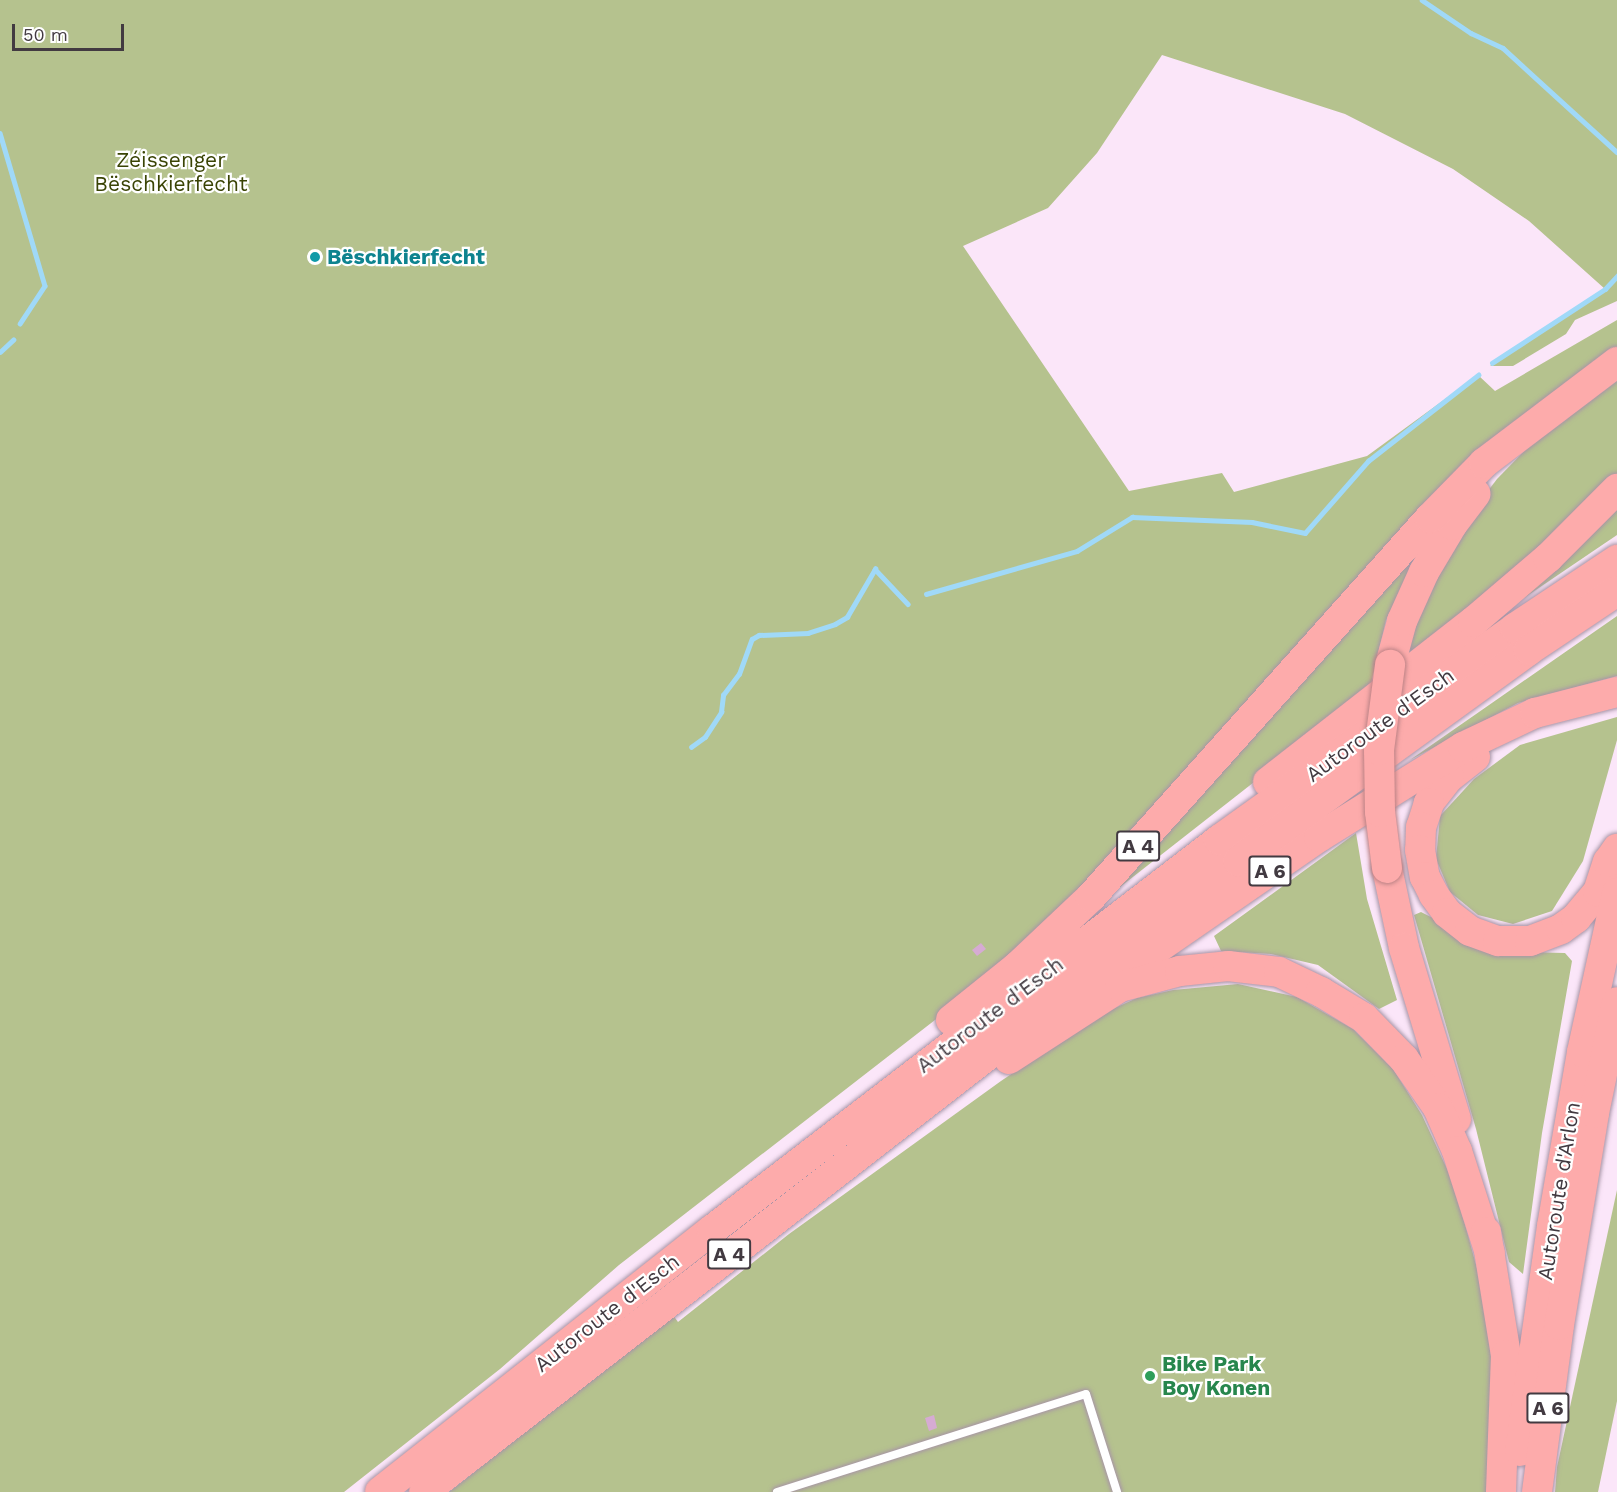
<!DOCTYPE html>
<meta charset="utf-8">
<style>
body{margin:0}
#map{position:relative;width:1617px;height:1492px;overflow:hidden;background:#fbe6f9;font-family:"Work Sans",sans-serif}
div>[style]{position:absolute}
.green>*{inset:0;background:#b5c28e}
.stream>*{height:4.5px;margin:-2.25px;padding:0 2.25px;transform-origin:2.25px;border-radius:2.25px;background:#a0d9f8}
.building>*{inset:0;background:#d6abd3}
.round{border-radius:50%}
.roads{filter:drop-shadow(0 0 2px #a794a6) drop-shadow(0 0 2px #a794a6)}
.lane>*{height:8px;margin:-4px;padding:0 4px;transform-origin:4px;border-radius:4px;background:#fff}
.highway>*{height:30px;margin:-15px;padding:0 15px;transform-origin:15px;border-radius:15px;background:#fdabab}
.bridges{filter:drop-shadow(0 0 2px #bc8386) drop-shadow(0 0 2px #bc8386)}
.highway-bridge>*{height:30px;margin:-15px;padding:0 15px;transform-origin:15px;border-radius:15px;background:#fdabab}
.dots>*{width:16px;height:16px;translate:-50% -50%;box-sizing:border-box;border:3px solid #fff;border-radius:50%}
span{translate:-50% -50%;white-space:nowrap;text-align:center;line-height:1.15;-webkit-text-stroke:4.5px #fff;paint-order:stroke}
.shield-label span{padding:2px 4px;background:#fff;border:2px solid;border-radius:4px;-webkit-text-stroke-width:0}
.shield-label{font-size:20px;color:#423a41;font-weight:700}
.park-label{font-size:21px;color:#3a4405}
.culture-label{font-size:21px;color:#0d838f;font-weight:700}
.left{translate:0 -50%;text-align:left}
.street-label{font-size:21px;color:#423a41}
.leisure-label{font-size:21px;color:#27864d;font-weight:700}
.scale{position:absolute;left:12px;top:24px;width:112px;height:27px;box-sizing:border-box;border:3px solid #423a41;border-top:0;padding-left:8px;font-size:18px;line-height:21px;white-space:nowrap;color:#423a41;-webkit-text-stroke:4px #fff;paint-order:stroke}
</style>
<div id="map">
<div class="green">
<i style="clip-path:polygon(0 0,1617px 0,1617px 301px,1575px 320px,1566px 334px,1513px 366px,1490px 366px,1605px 289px,1529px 221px,1453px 169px,1345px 114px,1162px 55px,1097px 153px,1048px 208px,963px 246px,1129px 491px,1222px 473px,1234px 492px,1367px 456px,1478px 375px,1495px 391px,1617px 320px,1617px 353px,1573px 378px,1420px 555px,1386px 620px,1369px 692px,1092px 909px,1010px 953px,995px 966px,984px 982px,619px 1265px,500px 1369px,344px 1492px,0 1492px)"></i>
<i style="clip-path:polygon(1617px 380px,1617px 475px,1594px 503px,1405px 663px,1418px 616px,1459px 529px,1497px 479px,1539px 436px)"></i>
<i style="clip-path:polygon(1617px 508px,1617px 535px,1484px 625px)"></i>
<i style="clip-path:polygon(1617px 616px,1617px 676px,1518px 703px,1410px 760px)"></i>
<i style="clip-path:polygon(1617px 717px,1617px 740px,1583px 861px,1552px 911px,1513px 924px,1478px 915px,1450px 892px,1436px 859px,1440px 816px,1474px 779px,1520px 745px)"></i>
<i style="clip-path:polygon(1356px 833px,1367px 899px,1397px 1000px,1379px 1009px,1318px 965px,1271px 954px,1221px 951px,1214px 936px)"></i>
<i style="clip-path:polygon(1421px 912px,1476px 940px,1525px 952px,1565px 953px,1572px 961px,1542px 1133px,1523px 1274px,1509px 1262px,1476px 1129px,1414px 915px)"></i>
<i style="clip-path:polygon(1238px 984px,1297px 997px,1353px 1029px,1393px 1069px,1422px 1115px,1454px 1184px,1485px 1298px,1491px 1357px,1494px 1455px,1491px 1492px,449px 1492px,673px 1315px,678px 1322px,789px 1234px,1001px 1081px,1097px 1016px,1137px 998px,1173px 990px)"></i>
<i style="clip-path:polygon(1617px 1190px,1617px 1401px,1598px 1492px,1555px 1492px,1557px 1467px)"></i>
</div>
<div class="stream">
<i style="left:1422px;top:0;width:59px;rotate:34deg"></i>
<i style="left:1471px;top:33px;width:35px;rotate:25deg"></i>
<i style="left:1503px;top:48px;width:154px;rotate:42.4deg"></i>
<i style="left:0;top:133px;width:159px;rotate:73.6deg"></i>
<i style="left:45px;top:286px;width:45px;rotate:123.3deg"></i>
<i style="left:0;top:352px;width:18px;rotate:-43deg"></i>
<i style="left:1492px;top:363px;width:135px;rotate:-33.2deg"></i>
<i style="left:1605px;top:289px;width:18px;rotate:-47deg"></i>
<i style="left:926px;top:594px;width:157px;rotate:-15.9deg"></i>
<i style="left:1077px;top:551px;width:65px;rotate:-31.7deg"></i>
<i style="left:1132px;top:517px;width:120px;rotate:2.4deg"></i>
<i style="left:1252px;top:522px;width:54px;rotate:11.7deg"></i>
<i style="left:1305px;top:533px;width:96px;rotate:-48.8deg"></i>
<i style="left:1368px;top:461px;width:140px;rotate:-38deg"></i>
<i style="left:691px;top:747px;width:17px;rotate:-36deg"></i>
<i style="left:705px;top:737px;width:30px;rotate:-57deg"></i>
<i style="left:721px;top:712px;width:17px;rotate:-83deg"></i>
<i style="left:723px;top:695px;width:26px;rotate:-53deg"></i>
<i style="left:739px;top:674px;width:37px;rotate:-70deg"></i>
<i style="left:752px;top:639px;width:8px;rotate:-30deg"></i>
<i style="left:759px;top:635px;width:49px;rotate:-2.3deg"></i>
<i style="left:808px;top:633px;width:28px;rotate:-18deg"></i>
<i style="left:835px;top:624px;width:14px;rotate:-30deg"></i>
<i style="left:847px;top:617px;width:56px;rotate:-59.7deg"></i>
<i style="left:875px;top:569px;width:48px;rotate:46.7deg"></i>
</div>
<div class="building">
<i class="round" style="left:308px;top:250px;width:14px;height:14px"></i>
<i style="clip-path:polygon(981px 943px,986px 949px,977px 956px,972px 950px)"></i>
<i style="clip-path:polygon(934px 1415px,937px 1428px,929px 1431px,925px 1418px)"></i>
</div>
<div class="roads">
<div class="lane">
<i style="left:777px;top:1492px;width:324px;rotate:-17.6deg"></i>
<i style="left:1086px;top:1394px;width:103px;rotate:72.4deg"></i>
</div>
<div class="highway">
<i style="left:1390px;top:665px;width:46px;rotate:-74.7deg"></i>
<i style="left:1402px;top:621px;width:54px;rotate:-65.8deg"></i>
<i style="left:1424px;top:572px;width:55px;rotate:-59.2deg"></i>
<i style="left:1452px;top:525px;width:39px;rotate:-53deg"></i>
<i style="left:1475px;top:757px;width:33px;rotate:142deg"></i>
<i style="left:1449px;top:777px;width:33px;rotate:128deg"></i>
<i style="left:1429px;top:803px;width:25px;rotate:108deg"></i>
<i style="left:1421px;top:827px;width:23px;rotate:92deg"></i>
<i style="left:1420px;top:850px;width:27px;rotate:80deg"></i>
<i style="left:1425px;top:877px;width:20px;rotate:63deg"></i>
<i style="left:1434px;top:895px;width:22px;rotate:54deg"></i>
<i style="left:1447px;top:913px;width:29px;rotate:38deg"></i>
<i style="left:1470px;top:931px;width:30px;rotate:20deg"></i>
<i style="left:1498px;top:941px;width:32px"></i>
<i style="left:1530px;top:941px;width:33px;rotate:-21deg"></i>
<i style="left:1561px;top:929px;width:19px;rotate:-36deg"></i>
<i style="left:1576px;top:918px;width:34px;rotate:-50deg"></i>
<i style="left:1598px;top:892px;width:32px;rotate:-72deg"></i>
<i style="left:1608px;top:862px;width:16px;rotate:-55deg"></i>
<i style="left:1268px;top:782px;width:260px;rotate:-38deg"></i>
<i style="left:1473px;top:622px;width:99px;rotate:-40.5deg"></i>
<i style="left:1548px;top:558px;width:98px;rotate:-45deg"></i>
<i style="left:1387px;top:868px;width:82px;rotate:78deg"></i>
<i style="left:1404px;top:948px;width:179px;rotate:73.1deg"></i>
<i style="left:1119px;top:975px;width:243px;rotate:-34.6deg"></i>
<i style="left:1319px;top:837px;width:170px;rotate:-32deg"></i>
<i style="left:1463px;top:747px;width:80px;rotate:-25.3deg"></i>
<i style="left:1535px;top:713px;width:85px;rotate:-14.4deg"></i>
<i style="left:951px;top:1020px;width:85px;rotate:-38.8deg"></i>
<i style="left:1017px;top:967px;width:102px;rotate:-43.4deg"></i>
<i style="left:1091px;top:897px;width:508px;rotate:-48.19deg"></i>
<i style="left:1430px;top:518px;width:77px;rotate:-45.5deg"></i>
<i style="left:1484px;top:463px;width:167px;rotate:-37.2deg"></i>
<i style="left:1009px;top:1059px;width:132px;rotate:-33deg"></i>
<i style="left:1120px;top:987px;width:62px;rotate:-14.9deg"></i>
<i style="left:1180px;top:971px;width:48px;rotate:-5.9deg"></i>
<i style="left:1228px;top:966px;width:51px;rotate:6.7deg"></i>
<i style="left:1279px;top:972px;width:47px;rotate:25.5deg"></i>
<i style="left:1321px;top:992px;width:50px;rotate:31.2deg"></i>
<i style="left:1364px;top:1018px;width:57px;rotate:45.7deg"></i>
<i style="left:1404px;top:1059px;width:60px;rotate:55.2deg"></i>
<i style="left:1438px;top:1108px;width:47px;rotate:66.2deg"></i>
<i style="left:1457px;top:1151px;width:107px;rotate:72.1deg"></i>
<i style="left:1486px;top:1232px;width:125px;rotate:80.8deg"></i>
<i style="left:1506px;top:1355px;width:137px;rotate:92.1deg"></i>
<i style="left:1520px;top:1451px;width:227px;rotate:-81.9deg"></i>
<i style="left:1552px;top:1226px;width:177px;rotate:-80.2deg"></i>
<i style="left:1582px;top:1052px;width:163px;rotate:-77.6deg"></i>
<i style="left:380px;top:1492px;width:423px;rotate:-38.3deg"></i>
<i style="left:712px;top:1230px;width:640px;rotate:-37.57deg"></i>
<i style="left:1219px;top:840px;width:364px;rotate:-35.6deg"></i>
<i style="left:1515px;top:628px;width:123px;rotate:-33.7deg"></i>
<i style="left:424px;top:1492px;width:1030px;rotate:-37.78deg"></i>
<i style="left:1238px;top:861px;width:359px;rotate:-35.9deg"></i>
<i style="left:1529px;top:650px;width:106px;rotate:-33.8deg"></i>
<i style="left:1537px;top:1492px;width:168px;rotate:-82.5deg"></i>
<i style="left:1559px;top:1325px;width:215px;rotate:-80.6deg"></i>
<i style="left:1594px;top:1113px;width:113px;rotate:-78.3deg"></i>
</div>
</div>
<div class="bridges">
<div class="highway-bridge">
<i style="left:1387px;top:868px;width:56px;rotate:-97.1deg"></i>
<i style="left:1380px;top:812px;width:62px;rotate:-90.9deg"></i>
<i style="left:1379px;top:750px;width:86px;rotate:-82.6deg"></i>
</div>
</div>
<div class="dots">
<i style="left:315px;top:257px;background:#0f9aa8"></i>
<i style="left:1150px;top:1376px;background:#2e9e5b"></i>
</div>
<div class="shield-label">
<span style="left:1138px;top:846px">A 4</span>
<span style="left:1270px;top:871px">A 6</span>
<span style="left:729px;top:1254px">A 4</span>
<span style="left:1548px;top:1408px">A 6</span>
</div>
<div class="park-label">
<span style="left:171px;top:172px">Zéissenger<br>Bëschkierfecht</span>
</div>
<div class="culture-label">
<span class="left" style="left:327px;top:257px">Bëschkierfecht</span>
</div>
<div class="street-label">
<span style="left:1380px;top:725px;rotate:-36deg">Autoroute d'Esch</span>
<span style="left:990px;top:1015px;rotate:-37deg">Autoroute d'Esch</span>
<span style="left:1559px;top:1191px;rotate:-81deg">Autoroute d'Arlon</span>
<span style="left:607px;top:1313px;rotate:-38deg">Autoroute d'Esch</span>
</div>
<div class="leisure-label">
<span class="left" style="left:1162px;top:1376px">Bike Park<br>Boy Konen</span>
</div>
<div class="scale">50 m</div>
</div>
